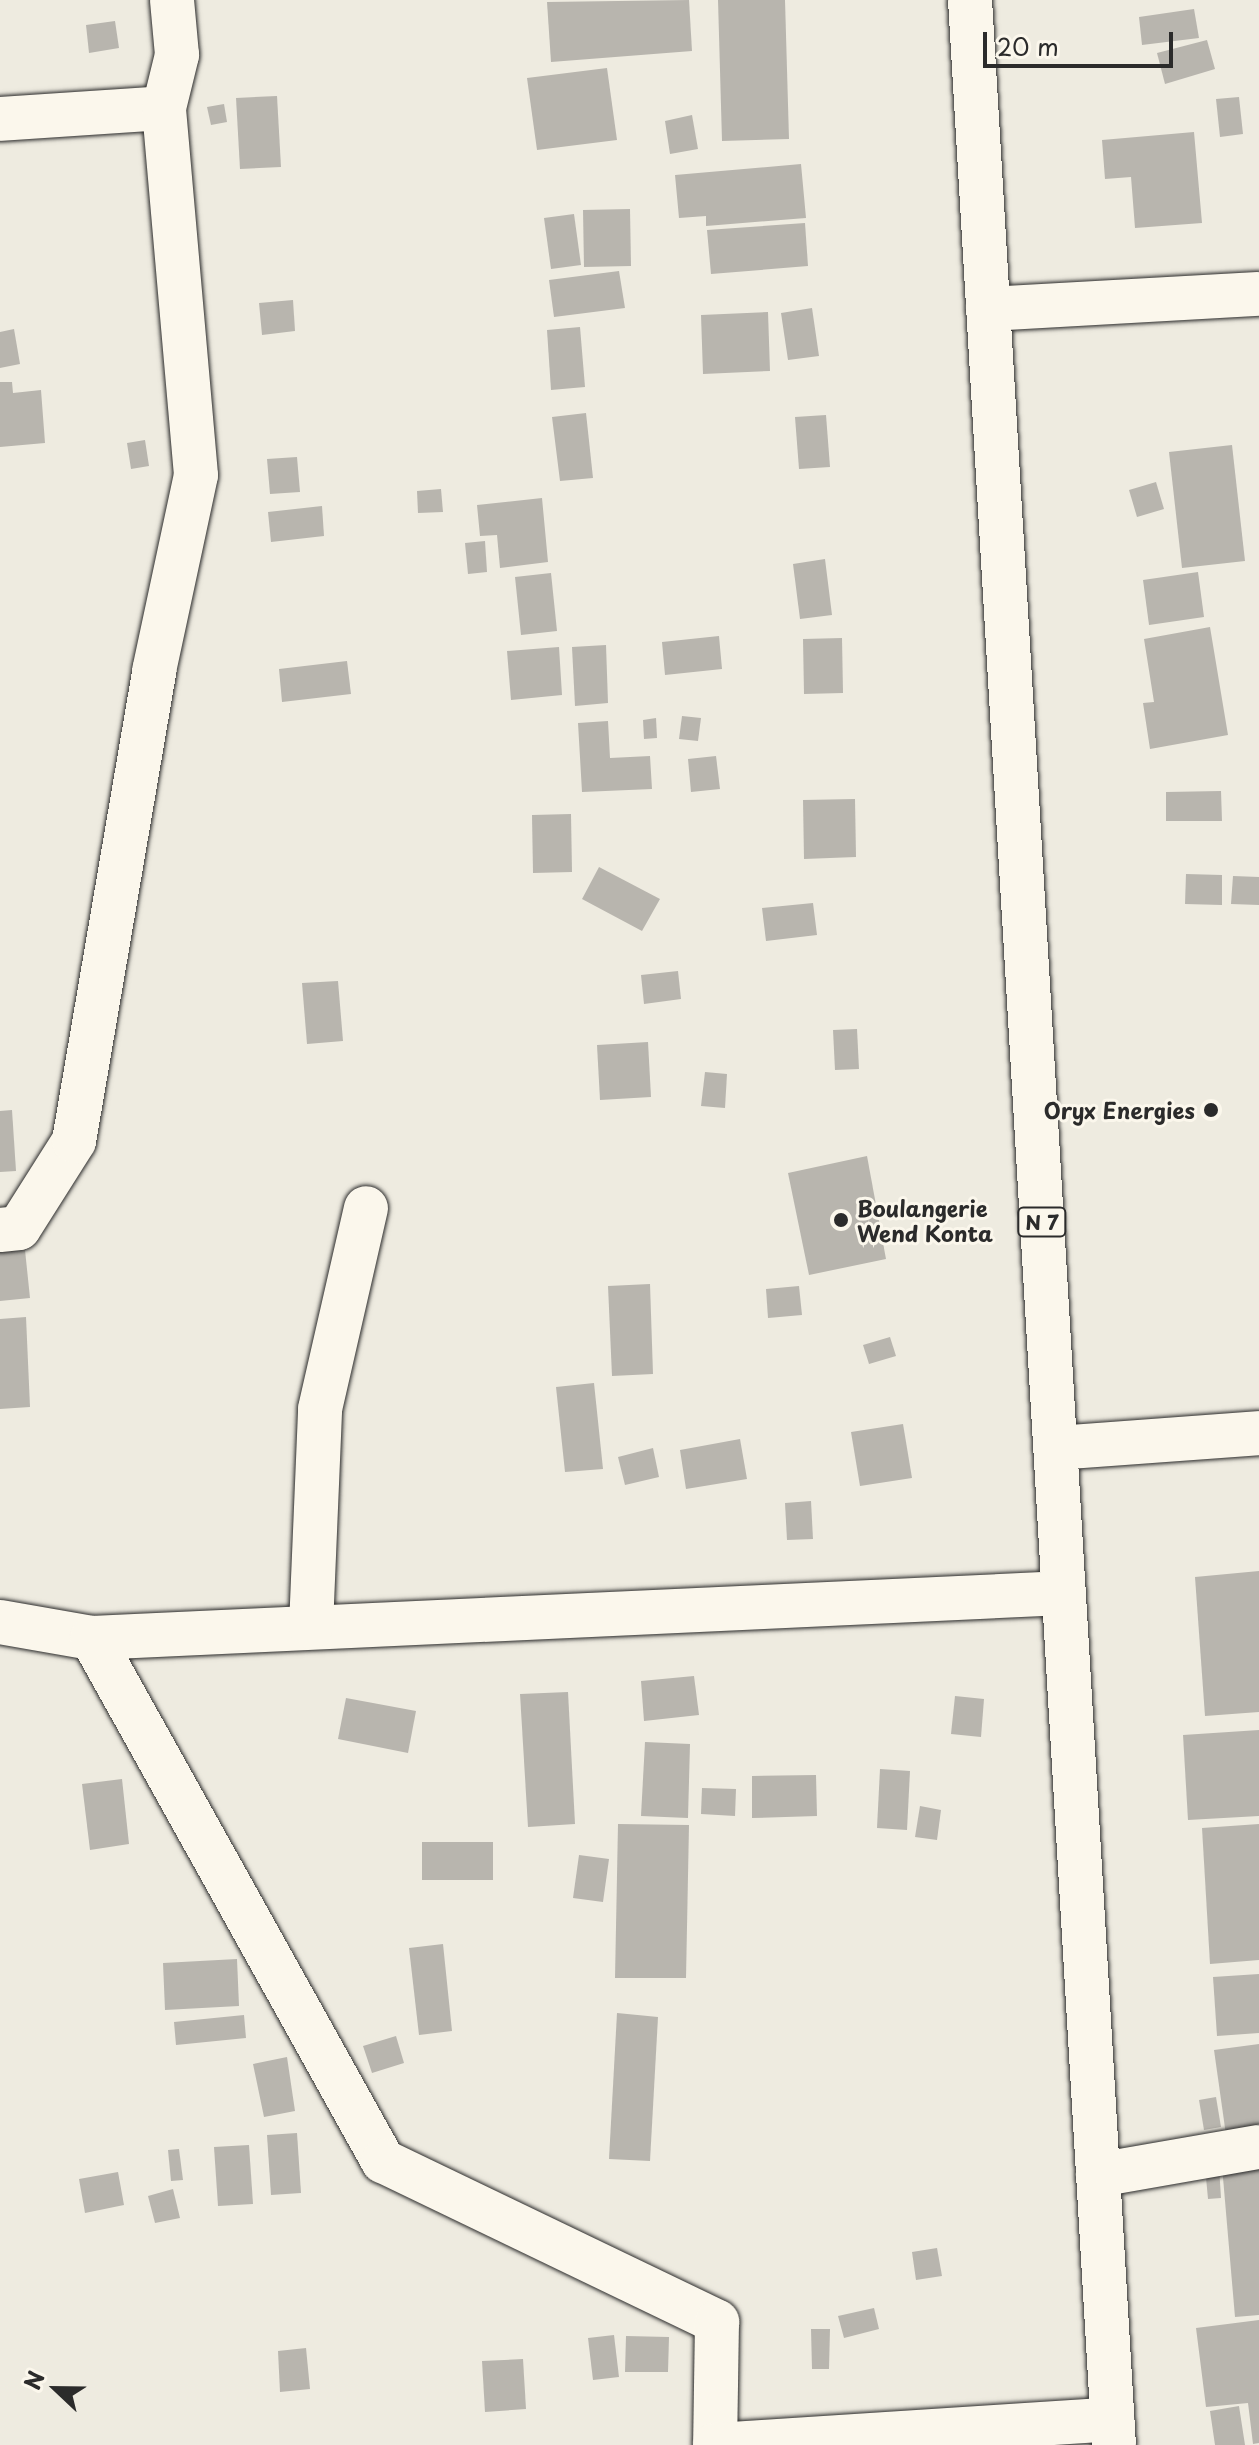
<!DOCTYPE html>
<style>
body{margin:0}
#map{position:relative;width:1259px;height:2445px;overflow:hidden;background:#eeebe0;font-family:"Playpen Sans",sans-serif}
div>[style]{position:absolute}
.building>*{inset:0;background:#b8b5ae}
.roads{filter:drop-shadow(0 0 2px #2b2b2b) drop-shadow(0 0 2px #2b2b2b)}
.minor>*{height:44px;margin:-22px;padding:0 22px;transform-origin:22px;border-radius:22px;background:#fbf7ec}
.highway>*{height:44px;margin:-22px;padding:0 22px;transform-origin:22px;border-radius:22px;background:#fbf7ec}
.dots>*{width:22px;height:22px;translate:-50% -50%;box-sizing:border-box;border:4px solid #fbf7ec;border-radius:50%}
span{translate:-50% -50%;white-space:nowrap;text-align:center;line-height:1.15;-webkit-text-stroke:6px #fbf7ec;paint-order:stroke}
.shield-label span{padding:2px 6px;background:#fbf7ec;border:2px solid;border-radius:6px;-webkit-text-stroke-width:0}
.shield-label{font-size:20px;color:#2b2b2b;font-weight:700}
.poi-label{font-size:22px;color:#2b2b2b;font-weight:700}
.right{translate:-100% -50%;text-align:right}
.left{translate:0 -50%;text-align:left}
.north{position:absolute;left:16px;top:2349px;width:80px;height:80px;-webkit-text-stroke:6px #fbf7ec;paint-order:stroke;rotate:292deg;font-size:22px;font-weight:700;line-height:32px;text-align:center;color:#2b2b2b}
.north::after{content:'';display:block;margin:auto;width:28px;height:36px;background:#2b2b2b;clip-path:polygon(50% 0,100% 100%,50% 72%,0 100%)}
.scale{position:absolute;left:983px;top:32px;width:190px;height:36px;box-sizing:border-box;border:4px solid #2b2b2b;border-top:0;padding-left:10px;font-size:24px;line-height:28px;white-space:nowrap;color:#2b2b2b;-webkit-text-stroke:6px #fbf7ec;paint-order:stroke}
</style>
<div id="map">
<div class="building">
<i style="clip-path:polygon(689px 0,692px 51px,551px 62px,547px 2px)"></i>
<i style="clip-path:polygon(718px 0,785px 0,789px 139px,722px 141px)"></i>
<i style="clip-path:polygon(1194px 9px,1199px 38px,1142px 45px,1139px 17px)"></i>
<i style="clip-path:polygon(115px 21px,119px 48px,89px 53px,86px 25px)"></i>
<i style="clip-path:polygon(1207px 40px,1215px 69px,1165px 84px,1157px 53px)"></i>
<i style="clip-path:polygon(607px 68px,617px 140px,537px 150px,527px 78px)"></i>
<i style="clip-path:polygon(277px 96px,281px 167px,240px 169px,236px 98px)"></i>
<i style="clip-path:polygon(1239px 97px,1243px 134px,1220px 137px,1216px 99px)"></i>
<i style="clip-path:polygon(224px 104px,227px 122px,211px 125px,207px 107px)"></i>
<i style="clip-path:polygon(692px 115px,698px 149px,670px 154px,665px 121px)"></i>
<i style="clip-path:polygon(1194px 132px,1202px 223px,1135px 228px,1131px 177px,1105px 179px,1102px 140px)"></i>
<i style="clip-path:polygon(801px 164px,806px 218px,706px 226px,706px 216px,679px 218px,675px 175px)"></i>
<i style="clip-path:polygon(630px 209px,631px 266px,584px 267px,583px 210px)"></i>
<i style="clip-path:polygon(574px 214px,581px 265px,551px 269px,544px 218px)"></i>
<i style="clip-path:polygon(805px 223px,808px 266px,711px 274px,707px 230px)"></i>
<i style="clip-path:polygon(619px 271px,625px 308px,554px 317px,549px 280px)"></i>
<i style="clip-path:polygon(293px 300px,295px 331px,262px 335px,259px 303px)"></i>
<i style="clip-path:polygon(812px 308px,819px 356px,788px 360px,781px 313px)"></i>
<i style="clip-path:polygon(768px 312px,770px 371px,703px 374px,701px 315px)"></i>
<i style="clip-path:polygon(580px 327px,585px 387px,551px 390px,547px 330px)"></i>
<i style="clip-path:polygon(14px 329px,20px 364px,0 368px,0 332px)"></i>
<i style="clip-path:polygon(0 382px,12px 382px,13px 393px,41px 390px,45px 443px,0 447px)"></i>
<i style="clip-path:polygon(586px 413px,593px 478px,560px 481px,552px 417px)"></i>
<i style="clip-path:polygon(826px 415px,830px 467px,799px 469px,795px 417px)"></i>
<i style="clip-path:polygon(145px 440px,149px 466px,131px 469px,127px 443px)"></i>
<i style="clip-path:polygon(1232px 445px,1245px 561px,1182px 568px,1169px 452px)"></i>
<i style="clip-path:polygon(297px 457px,300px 492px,270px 494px,267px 459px)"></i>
<i style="clip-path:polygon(1156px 482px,1164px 509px,1137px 517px,1129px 490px)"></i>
<i style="clip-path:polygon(441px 489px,443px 512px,418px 513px,417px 491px)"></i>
<i style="clip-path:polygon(542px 498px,548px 562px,500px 568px,497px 535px,480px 536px,477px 505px)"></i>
<i style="clip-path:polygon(322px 506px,324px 536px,271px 542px,268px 512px)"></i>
<i style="clip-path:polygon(485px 541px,487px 572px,468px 574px,465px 543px)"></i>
<i style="clip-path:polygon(825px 559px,832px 615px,800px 619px,793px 564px)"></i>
<i style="clip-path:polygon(1198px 572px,1204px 617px,1149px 625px,1143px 580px)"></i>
<i style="clip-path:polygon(551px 573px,557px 631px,521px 635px,515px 577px)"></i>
<i style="clip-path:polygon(1210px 627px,1228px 735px,1150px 749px,1143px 703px,1154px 702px,1144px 639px)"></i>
<i style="clip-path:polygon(719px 636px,722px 669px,665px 675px,662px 642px)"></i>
<i style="clip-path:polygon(842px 638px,843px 693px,804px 694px,803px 639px)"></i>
<i style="clip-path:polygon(606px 645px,608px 703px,575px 706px,572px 647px)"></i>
<i style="clip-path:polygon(559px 647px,562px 695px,511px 700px,507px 651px)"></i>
<i style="clip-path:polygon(347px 661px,351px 694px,282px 702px,279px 669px)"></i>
<i style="clip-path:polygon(682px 716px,701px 718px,698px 741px,679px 739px)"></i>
<i style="clip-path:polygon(656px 718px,657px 738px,644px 739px,643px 720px)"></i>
<i style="clip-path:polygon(608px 721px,610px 758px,650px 756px,652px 789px,582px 792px,578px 723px)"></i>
<i style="clip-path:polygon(716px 756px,720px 789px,691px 792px,688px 759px)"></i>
<i style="clip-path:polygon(1221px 791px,1222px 821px,1166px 821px,1166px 792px)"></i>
<i style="clip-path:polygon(855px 799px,856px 857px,804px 859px,803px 800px)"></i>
<i style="clip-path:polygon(571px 814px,572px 872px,533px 873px,532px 815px)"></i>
<i style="clip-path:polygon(599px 867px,660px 899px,642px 931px,582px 899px)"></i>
<i style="clip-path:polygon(1186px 874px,1222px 875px,1222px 905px,1185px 904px)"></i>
<i style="clip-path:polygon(1233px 876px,1259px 877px,1259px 905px,1231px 904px)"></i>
<i style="clip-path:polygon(813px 903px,817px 935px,766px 941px,762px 908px)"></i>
<i style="clip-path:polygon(678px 971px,681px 999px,644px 1004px,641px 975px)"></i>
<i style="clip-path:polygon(338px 981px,343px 1041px,307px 1044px,302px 983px)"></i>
<i style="clip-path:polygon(857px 1029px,859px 1069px,835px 1070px,833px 1030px)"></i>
<i style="clip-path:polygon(648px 1042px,651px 1097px,600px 1100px,597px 1045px)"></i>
<i style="clip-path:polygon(705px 1072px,727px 1074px,725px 1108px,701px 1106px)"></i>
<i style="clip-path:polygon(12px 1110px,16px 1171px,0 1172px,0 1111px)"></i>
<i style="clip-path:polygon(867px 1156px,886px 1259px,809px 1275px,788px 1173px)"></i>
<i style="clip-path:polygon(25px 1250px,30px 1298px,0 1301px,0 1252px)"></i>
<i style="clip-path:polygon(650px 1284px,653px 1374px,612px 1376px,608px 1286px)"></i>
<i style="clip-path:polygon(799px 1286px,802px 1315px,768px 1318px,766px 1289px)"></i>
<i style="clip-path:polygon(26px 1317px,30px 1407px,0 1409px,0 1319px)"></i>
<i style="clip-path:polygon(890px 1337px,896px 1356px,869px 1364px,863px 1345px)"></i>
<i style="clip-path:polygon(594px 1383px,603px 1469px,565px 1472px,556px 1387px)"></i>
<i style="clip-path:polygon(903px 1424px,912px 1478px,860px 1486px,851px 1432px)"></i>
<i style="clip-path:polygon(740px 1439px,747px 1479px,686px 1489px,680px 1450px)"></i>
<i style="clip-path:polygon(653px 1448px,659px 1477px,625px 1485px,618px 1457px)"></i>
<i style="clip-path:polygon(811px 1501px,813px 1539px,787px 1540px,785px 1503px)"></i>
<i style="clip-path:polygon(1259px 1571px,1259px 1712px,1205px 1716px,1195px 1577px)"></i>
<i style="clip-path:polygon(694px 1676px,699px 1715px,644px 1721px,641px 1681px)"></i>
<i style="clip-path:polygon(568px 1692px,575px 1824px,528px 1827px,520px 1694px)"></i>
<i style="clip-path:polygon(955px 1696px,984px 1699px,981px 1737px,951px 1734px)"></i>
<i style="clip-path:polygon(346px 1698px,416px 1711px,408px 1753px,338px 1739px)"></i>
<i style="clip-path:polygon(1259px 1730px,1259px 1816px,1188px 1820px,1183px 1735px)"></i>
<i style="clip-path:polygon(645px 1742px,690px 1744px,688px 1818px,641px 1816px)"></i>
<i style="clip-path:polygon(880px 1769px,910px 1771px,907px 1830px,877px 1828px)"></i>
<i style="clip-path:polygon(816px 1775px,817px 1816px,752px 1818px,752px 1776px)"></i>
<i style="clip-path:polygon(122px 1779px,129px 1844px,90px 1850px,82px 1784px)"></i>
<i style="clip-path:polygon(702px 1788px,736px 1789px,735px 1816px,701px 1814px)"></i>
<i style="clip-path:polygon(920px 1806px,941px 1810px,937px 1840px,915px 1837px)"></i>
<i style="clip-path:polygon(618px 1824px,689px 1825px,686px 1978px,615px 1978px)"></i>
<i style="clip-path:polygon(1259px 1824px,1259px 1960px,1210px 1964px,1202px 1828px)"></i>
<i style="clip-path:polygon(422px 1842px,493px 1842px,493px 1880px,422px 1880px)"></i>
<i style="clip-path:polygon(579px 1855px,609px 1859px,603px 1902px,573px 1898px)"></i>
<i style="clip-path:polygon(443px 1944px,452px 2031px,419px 2035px,409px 1948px)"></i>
<i style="clip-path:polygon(237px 1959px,239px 2006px,165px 2010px,163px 1963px)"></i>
<i style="clip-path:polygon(1259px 1974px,1259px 2033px,1217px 2036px,1213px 1977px)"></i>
<i style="clip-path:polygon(617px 2013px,658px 2017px,650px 2161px,609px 2159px)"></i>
<i style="clip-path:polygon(244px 2015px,246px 2038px,176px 2045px,174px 2022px)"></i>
<i style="clip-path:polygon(396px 2036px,404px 2063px,372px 2073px,363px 2046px)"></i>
<i style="clip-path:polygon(1259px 2044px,1259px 2130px,1226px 2135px,1214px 2050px)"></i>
<i style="clip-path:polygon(287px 2057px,295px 2111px,264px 2117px,253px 2064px)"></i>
<i style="clip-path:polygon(1216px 2097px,1221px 2127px,1204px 2130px,1199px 2100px)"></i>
<i style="clip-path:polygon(297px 2133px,301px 2193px,271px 2195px,267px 2135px)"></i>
<i style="clip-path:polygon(249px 2145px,253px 2204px,218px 2206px,214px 2147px)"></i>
<i style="clip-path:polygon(179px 2149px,183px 2180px,171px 2181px,168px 2150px)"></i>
<i style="clip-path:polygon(1259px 2163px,1259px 2315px,1235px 2317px,1222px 2166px)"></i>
<i style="clip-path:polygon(1219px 2166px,1221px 2198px,1208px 2199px,1205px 2167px)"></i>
<i style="clip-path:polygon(118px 2172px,124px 2205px,85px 2213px,79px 2179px)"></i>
<i style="clip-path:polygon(173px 2189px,180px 2218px,155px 2223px,148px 2196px)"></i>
<i style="clip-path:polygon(937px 2248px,942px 2276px,916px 2280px,912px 2252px)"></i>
<i style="clip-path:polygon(874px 2308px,879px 2329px,844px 2338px,838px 2316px)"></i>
<i style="clip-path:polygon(1259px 2320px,1259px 2443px,1253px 2444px,1248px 2403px,1206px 2407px,1196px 2328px)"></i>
<i style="clip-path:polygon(811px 2329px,830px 2329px,829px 2369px,812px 2369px)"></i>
<i style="clip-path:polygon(614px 2335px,619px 2377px,593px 2380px,588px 2338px)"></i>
<i style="clip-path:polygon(626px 2336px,669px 2337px,668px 2372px,625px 2372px)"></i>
<i style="clip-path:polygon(306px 2348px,310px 2389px,280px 2392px,278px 2351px)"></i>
<i style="clip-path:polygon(523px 2359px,526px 2409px,485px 2412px,482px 2361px)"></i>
<i style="clip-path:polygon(1239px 2406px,1245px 2445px,1215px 2445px,1210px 2411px)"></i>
</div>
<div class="roads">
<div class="minor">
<i style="left:0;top:119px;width:164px;rotate:-3.8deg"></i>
<i style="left:988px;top:309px;width:271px;rotate:-3.2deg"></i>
<i style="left:0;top:1230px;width:19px;rotate:-6deg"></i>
<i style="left:19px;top:1228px;width:103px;rotate:-57.7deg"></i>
<i style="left:74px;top:1141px;width:477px;rotate:-80.3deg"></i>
<i style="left:154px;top:671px;width:200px;rotate:-77.9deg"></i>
<i style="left:196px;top:475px;width:368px;rotate:-95deg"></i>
<i style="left:164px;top:108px;width:55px;rotate:-76.2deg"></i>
<i style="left:177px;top:55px;width:55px;rotate:-95.2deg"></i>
<i style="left:1056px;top:1448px;width:204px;rotate:-4.2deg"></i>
<i style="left:0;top:1622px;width:93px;rotate:9.9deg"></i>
<i style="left:92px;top:1638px;width:973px;rotate:-2.65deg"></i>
<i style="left:311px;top:1627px;width:218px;rotate:-87.6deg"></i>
<i style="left:320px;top:1409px;width:206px;rotate:-77.1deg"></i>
<i style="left:92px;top:1638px;width:599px;rotate:60.91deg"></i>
<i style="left:383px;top:2161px;width:371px;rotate:25.7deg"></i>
<i style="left:717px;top:2322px;width:123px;rotate:90.9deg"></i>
<i style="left:1098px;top:2175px;width:163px;rotate:-9.9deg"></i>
<i style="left:715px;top:2445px;width:398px;rotate:-3.7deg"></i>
</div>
<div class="highway">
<i style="left:970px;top:0;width:2449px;rotate:86.63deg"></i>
</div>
</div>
<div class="dots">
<i style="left:1211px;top:1110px;background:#2b2b2b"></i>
<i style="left:841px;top:1220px;background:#2b2b2b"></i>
</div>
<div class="shield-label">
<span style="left:1042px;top:1222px">N 7</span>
</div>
<div class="poi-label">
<span class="right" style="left:1195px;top:1110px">Oryx Energies</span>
<span class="left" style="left:857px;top:1220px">Boulangerie<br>Wend Konta</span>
</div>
<div class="north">N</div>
<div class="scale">20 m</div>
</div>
